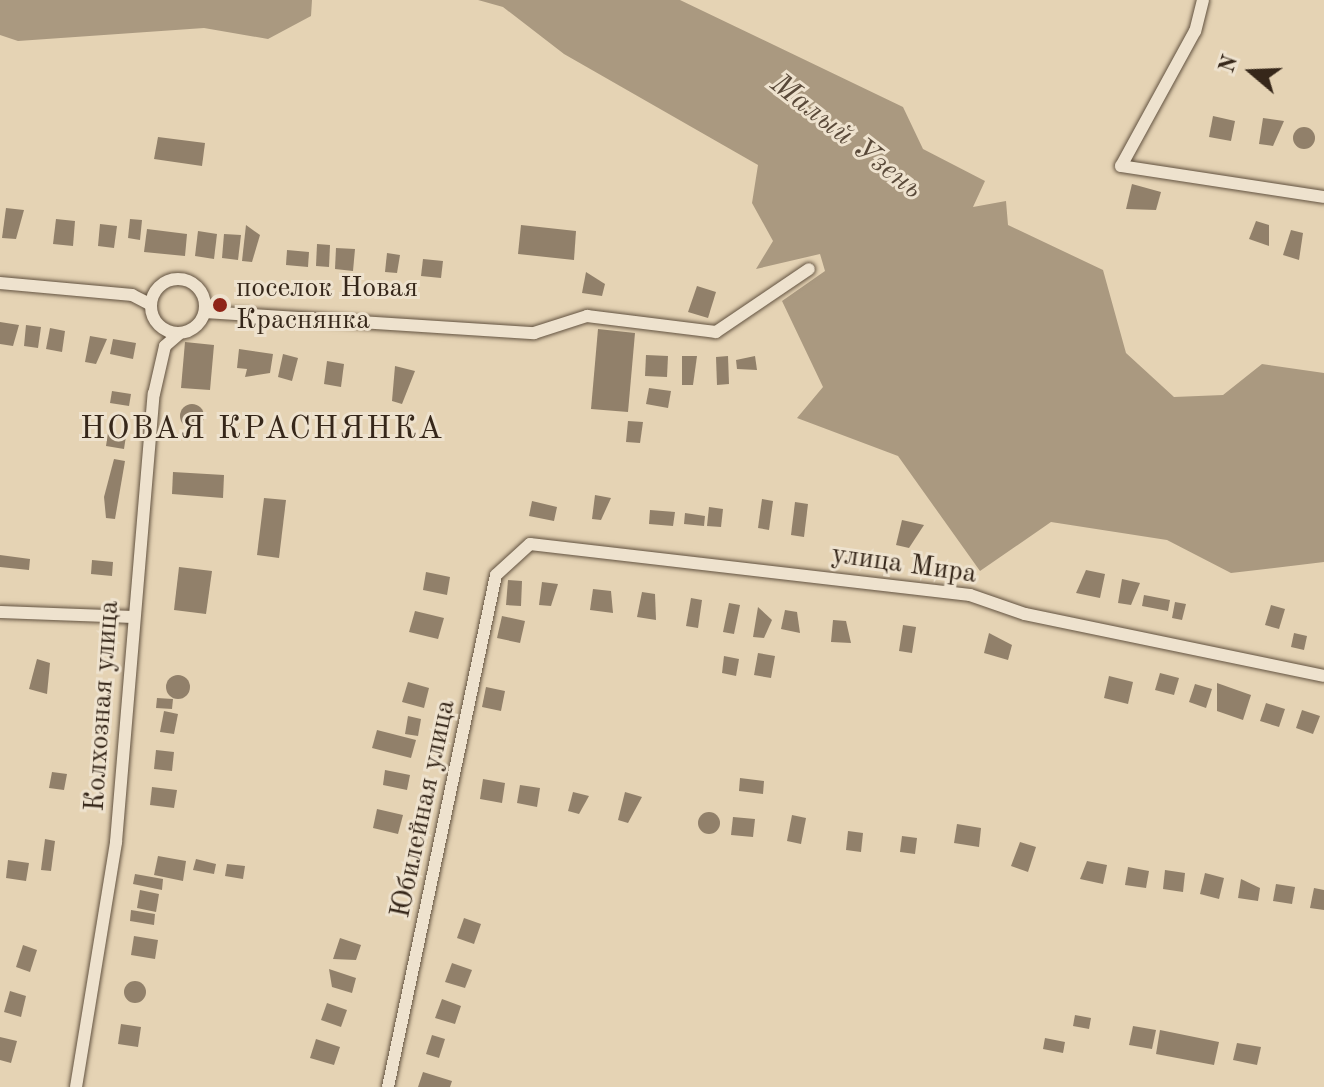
<!DOCTYPE html>
<meta charset="utf-8">
<style>
body{margin:0}
#map{position:relative;width:1324px;height:1087px;overflow:hidden;background:#e5d3b4;font-family:"Old Standard TT",serif}
div>[style]{position:absolute}
.water>*{inset:0;background:#aa9980}
.building>*{inset:0;background:#91806a}
.round{border-radius:50%}
.roads{filter:drop-shadow(0 0 2px #625240) drop-shadow(0 0 2px #625240)}
.minor>*{height:12px;margin:-6px;padding:0 6px;transform-origin:6px;border-radius:6px;background:#eee2ce}
.minor>.ring{margin:-6px;padding:0;box-sizing:content-box;background:none;border:12px solid #eee2ce;border-radius:50%}
.dots>*{width:22px;height:22px;translate:-50% -50%;box-sizing:border-box;border:4px solid #eee2ce;border-radius:50%}
span{translate:-50% -50%;white-space:nowrap;text-align:center;line-height:1.15;-webkit-text-stroke:6px #eee2ce;paint-order:stroke}
.poi-label{font-size:28px;color:#36271a}
.left{translate:0 -50%;text-align:left}
.street-label{font-size:28px;color:#36271a}
.water-label{font-size:30px;color:#594939;font-style:italic}
.quarter-label{font-size:32px;color:#36271a;letter-spacing:2px}
.north{position:absolute;left:1212px;top:32px;width:80px;height:80px;-webkit-text-stroke:6px #eee2ce;paint-order:stroke;rotate:289deg;font-size:22px;font-weight:700;line-height:32px;text-align:center;color:#36271a}
.north::after{content:'';display:block;margin:auto;width:28px;height:36px;background:#36271a;clip-path:polygon(50% 0,100% 100%,50% 72%,0 100%)}
</style>
<div id="map">
<div class="water">
<i style="clip-path:polygon(0 0,312px 0,311px 16px,268px 39px,204px 28px,18px 41px,0 35px)"></i>
<i style="clip-path:polygon(478px 0,680px 0,903px 107px,923px 149px,985px 181px,973px 207px,1006px 201px,1008px 225px,1103px 270px,1126px 353px,1174px 397px,1223px 395px,1262px 364px,1324px 373px,1324px 562px,1231px 573px,1167px 540px,1051px 522px,980px 571px,898px 456px,797px 418px,823px 387px,782px 301px,825px 271px,820px 254px,756px 269px,773px 241px,752px 203px,758px 165px,564px 54px,503px 7px)"></i>
</div>
<div class="building">
<i style="clip-path:polygon(1213px 116px,1235px 121px,1231px 141px,1209px 137px)"></i>
<i style="clip-path:polygon(1263px 118px,1284px 121px,1273px 146px,1259px 144px)"></i>
<i class="round" style="left:1293px;top:127px;width:22px;height:22px"></i>
<i style="clip-path:polygon(158px 137px,205px 143px,202px 166px,154px 159px)"></i>
<i style="clip-path:polygon(1132px 184px,1161px 192px,1156px 210px,1126px 209px)"></i>
<i style="clip-path:polygon(6px 208px,24px 210px,16px 239px,2px 238px)"></i>
<i style="clip-path:polygon(56px 219px,75px 221px,73px 246px,53px 244px)"></i>
<i style="clip-path:polygon(130px 219px,142px 220px,140px 240px,128px 238px)"></i>
<i style="clip-path:polygon(1256px 221px,1269px 225px,1269px 246px,1249px 239px)"></i>
<i style="clip-path:polygon(100px 224px,117px 226px,114px 248px,98px 246px)"></i>
<i style="clip-path:polygon(246px 225px,260px 235px,252px 262px,242px 261px)"></i>
<i style="clip-path:polygon(521px 225px,576px 231px,574px 260px,518px 254px)"></i>
<i style="clip-path:polygon(147px 229px,187px 234px,185px 256px,144px 252px)"></i>
<i style="clip-path:polygon(1291px 230px,1303px 233px,1299px 260px,1283px 255px)"></i>
<i style="clip-path:polygon(198px 231px,217px 234px,214px 259px,195px 256px)"></i>
<i style="clip-path:polygon(224px 234px,241px 235px,238px 260px,222px 258px)"></i>
<i style="clip-path:polygon(317px 244px,330px 245px,329px 267px,316px 266px)"></i>
<i style="clip-path:polygon(336px 248px,355px 249px,353px 271px,335px 269px)"></i>
<i style="clip-path:polygon(287px 250px,309px 252px,308px 267px,286px 265px)"></i>
<i style="clip-path:polygon(387px 253px,400px 255px,397px 273px,385px 272px)"></i>
<i style="clip-path:polygon(423px 259px,443px 261px,441px 278px,421px 276px)"></i>
<i style="clip-path:polygon(586px 272px,605px 284px,602px 296px,582px 293px)"></i>
<i style="clip-path:polygon(697px 286px,716px 292px,708px 318px,688px 312px)"></i>
<i style="clip-path:polygon(0 322px,19px 325px,13px 346px,0 344px)"></i>
<i style="clip-path:polygon(26px 325px,41px 327px,38px 348px,24px 346px)"></i>
<i style="clip-path:polygon(50px 328px,65px 331px,62px 352px,46px 349px)"></i>
<i style="clip-path:polygon(598px 329px,635px 333px,628px 412px,591px 409px)"></i>
<i style="clip-path:polygon(90px 336px,107px 339px,96px 364px,85px 362px)"></i>
<i style="clip-path:polygon(113px 339px,136px 343px,133px 359px,110px 354px)"></i>
<i style="clip-path:polygon(185px 342px,214px 345px,210px 390px,181px 388px)"></i>
<i style="clip-path:polygon(239px 349px,273px 354px,270px 373px,245px 377px,247px 369px,237px 368px)"></i>
<i style="clip-path:polygon(283px 354px,298px 358px,292px 381px,278px 377px)"></i>
<i style="clip-path:polygon(646px 355px,668px 356px,667px 377px,645px 376px)"></i>
<i style="clip-path:polygon(682px 356px,697px 356px,693px 385px,682px 385px)"></i>
<i style="clip-path:polygon(728px 356px,729px 384px,717px 385px,716px 357px)"></i>
<i style="clip-path:polygon(755px 356px,757px 370px,737px 369px,736px 360px)"></i>
<i style="clip-path:polygon(327px 361px,344px 364px,341px 387px,324px 384px)"></i>
<i style="clip-path:polygon(395px 366px,415px 371px,402px 404px,392px 401px)"></i>
<i style="clip-path:polygon(649px 388px,671px 391px,668px 408px,646px 404px)"></i>
<i style="clip-path:polygon(112px 391px,131px 394px,129px 406px,110px 403px)"></i>
<i class="round" style="left:180px;top:404px;width:24px;height:24px"></i>
<i style="clip-path:polygon(628px 421px,643px 422px,640px 443px,626px 442px)"></i>
<i style="clip-path:polygon(108px 433px,126px 436px,124px 449px,106px 446px)"></i>
<i style="clip-path:polygon(114px 459px,125px 461px,115px 519px,106px 518px,104px 497px)"></i>
<i style="clip-path:polygon(173px 472px,224px 475px,223px 498px,172px 494px)"></i>
<i style="clip-path:polygon(595px 495px,611px 498px,601px 520px,592px 519px)"></i>
<i style="clip-path:polygon(264px 498px,286px 500px,279px 558px,257px 555px)"></i>
<i style="clip-path:polygon(762px 499px,773px 501px,769px 530px,758px 528px)"></i>
<i style="clip-path:polygon(532px 501px,557px 507px,554px 521px,529px 516px)"></i>
<i style="clip-path:polygon(795px 502px,808px 504px,804px 537px,791px 535px)"></i>
<i style="clip-path:polygon(709px 507px,723px 509px,721px 527px,707px 526px)"></i>
<i style="clip-path:polygon(650px 510px,675px 512px,673px 526px,649px 524px)"></i>
<i style="clip-path:polygon(685px 513px,705px 516px,704px 526px,684px 524px)"></i>
<i style="clip-path:polygon(902px 520px,924px 525px,909px 548px,896px 545px)"></i>
<i style="clip-path:polygon(0 555px,30px 559px,29px 570px,0 567px)"></i>
<i style="clip-path:polygon(92px 560px,113px 562px,112px 576px,91px 574px)"></i>
<i style="clip-path:polygon(179px 567px,212px 571px,206px 614px,174px 610px)"></i>
<i style="clip-path:polygon(1086px 570px,1105px 574px,1100px 598px,1076px 593px)"></i>
<i style="clip-path:polygon(426px 572px,450px 577px,447px 595px,423px 590px)"></i>
<i style="clip-path:polygon(1122px 579px,1140px 583px,1131px 605px,1118px 603px)"></i>
<i style="clip-path:polygon(508px 580px,522px 581px,521px 606px,506px 605px)"></i>
<i style="clip-path:polygon(542px 582px,558px 584px,551px 606px,539px 605px)"></i>
<i style="clip-path:polygon(593px 589px,611px 591px,613px 613px,590px 610px)"></i>
<i style="clip-path:polygon(642px 592px,655px 594px,656px 620px,637px 617px)"></i>
<i style="clip-path:polygon(1144px 595px,1170px 600px,1168px 611px,1142px 606px)"></i>
<i style="clip-path:polygon(691px 598px,702px 600px,698px 628px,686px 626px)"></i>
<i style="clip-path:polygon(1175px 602px,1186px 604px,1182px 620px,1172px 618px)"></i>
<i style="clip-path:polygon(729px 603px,740px 605px,734px 634px,723px 632px)"></i>
<i style="clip-path:polygon(1271px 605px,1285px 609px,1279px 629px,1265px 625px)"></i>
<i style="clip-path:polygon(758px 607px,772px 620px,764px 638px,753px 637px)"></i>
<i style="clip-path:polygon(785px 610px,797px 612px,800px 633px,781px 629px)"></i>
<i style="clip-path:polygon(415px 611px,444px 618px,438px 639px,409px 632px)"></i>
<i style="clip-path:polygon(502px 616px,525px 621px,520px 643px,497px 638px)"></i>
<i style="clip-path:polygon(833px 620px,846px 621px,851px 643px,831px 642px)"></i>
<i style="clip-path:polygon(903px 625px,916px 627px,912px 653px,899px 651px)"></i>
<i style="clip-path:polygon(989px 633px,1012px 645px,1008px 660px,984px 653px)"></i>
<i style="clip-path:polygon(1294px 633px,1307px 636px,1304px 650px,1291px 647px)"></i>
<i style="clip-path:polygon(758px 653px,775px 656px,771px 678px,754px 675px)"></i>
<i style="clip-path:polygon(724px 656px,739px 659px,736px 676px,722px 673px)"></i>
<i style="clip-path:polygon(37px 659px,50px 663px,47px 694px,29px 689px)"></i>
<i style="clip-path:polygon(1160px 673px,1179px 678px,1174px 695px,1155px 690px)"></i>
<i class="round" style="left:166px;top:675px;width:24px;height:24px"></i>
<i style="clip-path:polygon(1109px 676px,1133px 682px,1128px 704px,1104px 698px)"></i>
<i style="clip-path:polygon(408px 682px,429px 688px,424px 708px,402px 702px)"></i>
<i style="clip-path:polygon(1217px 683px,1251px 695px,1243px 720px,1217px 711px)"></i>
<i style="clip-path:polygon(1195px 684px,1212px 689px,1206px 708px,1189px 702px)"></i>
<i style="clip-path:polygon(486px 687px,505px 691px,501px 711px,482px 707px)"></i>
<i style="clip-path:polygon(157px 698px,173px 699px,172px 709px,156px 708px)"></i>
<i style="clip-path:polygon(1266px 703px,1285px 709px,1279px 727px,1260px 721px)"></i>
<i style="clip-path:polygon(1302px 710px,1320px 716px,1313px 734px,1296px 728px)"></i>
<i style="clip-path:polygon(164px 711px,178px 714px,174px 734px,160px 732px)"></i>
<i style="clip-path:polygon(408px 716px,421px 719px,418px 736px,405px 734px)"></i>
<i style="clip-path:polygon(377px 730px,416px 740px,411px 758px,372px 748px)"></i>
<i style="clip-path:polygon(156px 750px,174px 752px,172px 771px,154px 769px)"></i>
<i style="clip-path:polygon(385px 770px,410px 775px,407px 790px,383px 785px)"></i>
<i style="clip-path:polygon(52px 772px,67px 774px,64px 790px,49px 788px)"></i>
<i style="clip-path:polygon(740px 778px,764px 781px,763px 794px,739px 791px)"></i>
<i style="clip-path:polygon(483px 779px,505px 783px,502px 803px,480px 799px)"></i>
<i style="clip-path:polygon(520px 785px,540px 788px,537px 807px,517px 803px)"></i>
<i style="clip-path:polygon(152px 787px,177px 790px,174px 808px,150px 805px)"></i>
<i style="clip-path:polygon(573px 792px,589px 796px,579px 814px,568px 811px)"></i>
<i style="clip-path:polygon(625px 792px,642px 797px,628px 823px,618px 820px)"></i>
<i style="clip-path:polygon(377px 809px,403px 815px,398px 834px,373px 828px)"></i>
<i class="round" style="left:698px;top:812px;width:22px;height:22px"></i>
<i style="clip-path:polygon(792px 815px,806px 818px,801px 844px,787px 841px)"></i>
<i style="clip-path:polygon(733px 817px,755px 819px,753px 837px,731px 835px)"></i>
<i style="clip-path:polygon(957px 824px,981px 828px,979px 847px,954px 843px)"></i>
<i style="clip-path:polygon(848px 831px,863px 833px,861px 852px,846px 850px)"></i>
<i style="clip-path:polygon(902px 836px,917px 838px,915px 854px,900px 852px)"></i>
<i style="clip-path:polygon(45px 839px,55px 841px,51px 871px,41px 870px)"></i>
<i style="clip-path:polygon(1020px 842px,1036px 847px,1028px 872px,1011px 866px)"></i>
<i style="clip-path:polygon(158px 856px,186px 861px,183px 881px,154px 875px)"></i>
<i style="clip-path:polygon(196px 859px,216px 864px,214px 874px,193px 870px)"></i>
<i style="clip-path:polygon(8px 860px,29px 863px,26px 881px,6px 878px)"></i>
<i style="clip-path:polygon(1087px 861px,1107px 865px,1103px 884px,1080px 879px)"></i>
<i style="clip-path:polygon(227px 864px,245px 866px,243px 879px,225px 876px)"></i>
<i style="clip-path:polygon(1128px 867px,1149px 871px,1146px 888px,1125px 885px)"></i>
<i style="clip-path:polygon(1165px 870px,1185px 873px,1183px 892px,1163px 889px)"></i>
<i style="clip-path:polygon(1205px 873px,1224px 878px,1219px 899px,1200px 894px)"></i>
<i style="clip-path:polygon(135px 874px,163px 879px,162px 890px,133px 884px)"></i>
<i style="clip-path:polygon(1241px 879px,1260px 888px,1258px 901px,1238px 898px)"></i>
<i style="clip-path:polygon(1276px 884px,1295px 887px,1292px 904px,1273px 901px)"></i>
<i style="clip-path:polygon(1314px 888px,1324px 890px,1324px 910px,1310px 908px)"></i>
<i style="clip-path:polygon(140px 890px,159px 894px,156px 912px,137px 908px)"></i>
<i style="clip-path:polygon(131px 910px,155px 914px,154px 925px,130px 921px)"></i>
<i style="clip-path:polygon(464px 918px,481px 924px,474px 944px,457px 938px)"></i>
<i style="clip-path:polygon(134px 936px,158px 940px,155px 959px,131px 955px)"></i>
<i style="clip-path:polygon(340px 938px,361px 945px,356px 960px,333px 959px)"></i>
<i style="clip-path:polygon(23px 945px,37px 950px,30px 972px,16px 967px)"></i>
<i style="clip-path:polygon(452px 963px,472px 970px,465px 988px,445px 982px)"></i>
<i style="clip-path:polygon(329px 969px,356px 978px,352px 993px,332px 987px)"></i>
<i class="round" style="left:124px;top:981px;width:22px;height:22px"></i>
<i style="clip-path:polygon(10px 991px,26px 996px,21px 1017px,4px 1012px)"></i>
<i style="clip-path:polygon(442px 999px,461px 1006px,455px 1024px,435px 1018px)"></i>
<i style="clip-path:polygon(327px 1003px,347px 1010px,341px 1027px,321px 1020px)"></i>
<i style="clip-path:polygon(1075px 1015px,1091px 1018px,1089px 1029px,1073px 1026px)"></i>
<i style="clip-path:polygon(121px 1024px,141px 1027px,138px 1047px,118px 1044px)"></i>
<i style="clip-path:polygon(1133px 1026px,1156px 1030px,1152px 1049px,1129px 1045px)"></i>
<i style="clip-path:polygon(1160px 1030px,1219px 1042px,1214px 1065px,1156px 1054px)"></i>
<i style="clip-path:polygon(432px 1035px,445px 1039px,439px 1058px,426px 1054px)"></i>
<i style="clip-path:polygon(0 1037px,17px 1041px,11px 1063px,0 1060px)"></i>
<i style="clip-path:polygon(1045px 1038px,1065px 1042px,1063px 1053px,1043px 1049px)"></i>
<i style="clip-path:polygon(316px 1039px,340px 1047px,334px 1065px,310px 1058px)"></i>
<i style="clip-path:polygon(1237px 1043px,1261px 1047px,1257px 1065px,1233px 1060px)"></i>
<i style="clip-path:polygon(423px 1072px,452px 1081px,450px 1087px,418px 1087px)"></i>
</div>
<div class="roads">
<div class="minor">
<i style="left:1203px;top:0;width:32px;rotate:104deg"></i>
<i style="left:1195px;top:31px;width:154px;rotate:118.7deg"></i>
<i style="left:1121px;top:166px;width:205px;rotate:8.7deg"></i>
<i class="ring" style="left:151px;top:279px;width:42px;height:42px"></i>
<i style="left:0;top:283px;width:133px;rotate:5.2deg"></i>
<i style="left:132px;top:295px;width:20px;rotate:27deg"></i>
<i style="left:205px;top:312px;width:330px;rotate:3.7deg"></i>
<i style="left:534px;top:333px;width:56px;rotate:-17.8deg"></i>
<i style="left:587px;top:316px;width:130px;rotate:7.1deg"></i>
<i style="left:716px;top:332px;width:112px;rotate:-34.1deg"></i>
<i style="left:0;top:612px;width:134px;rotate:2.1deg"></i>
<i style="left:76px;top:1087px;width:248px;rotate:-80.7deg"></i>
<i style="left:116px;top:842px;width:450px;rotate:-85.2deg"></i>
<i style="left:154px;top:394px;width:49px;rotate:-77.1deg"></i>
<i style="left:165px;top:346px;width:18px;rotate:-41deg"></i>
<i style="left:388px;top:1087px;width:523px;rotate:-78.09deg"></i>
<i style="left:496px;top:575px;width:46px;rotate:-42.4deg"></i>
<i style="left:530px;top:544px;width:443px;rotate:6.6deg"></i>
<i style="left:970px;top:595px;width:58px;rotate:19.1deg"></i>
<i style="left:1025px;top:614px;width:305px;rotate:11.7deg"></i>
</div>
</div>
<div class="dots">
<i style="left:220px;top:305px;background:#8f2418"></i>
</div>
<div class="poi-label">
<span class="left" style="left:236px;top:305px">поселок Новая<br>Краснянка</span>
</div>
<div class="street-label">
<span style="left:904px;top:565px;rotate:8deg">улица Мира</span>
<span style="left:103px;top:706px;rotate:-86deg">Колхозная улица</span>
<span style="left:424px;top:809px;rotate:-78deg">Юбилейная улица</span>
</div>
<div class="water-label">
<span style="left:846px;top:137px;rotate:38deg">Малый Узень</span>
</div>
<div class="quarter-label">
<span style="left:262px;top:430px">НОВАЯ КРАСНЯНКА</span>
</div>
<div class="north">N</div>
</div>
